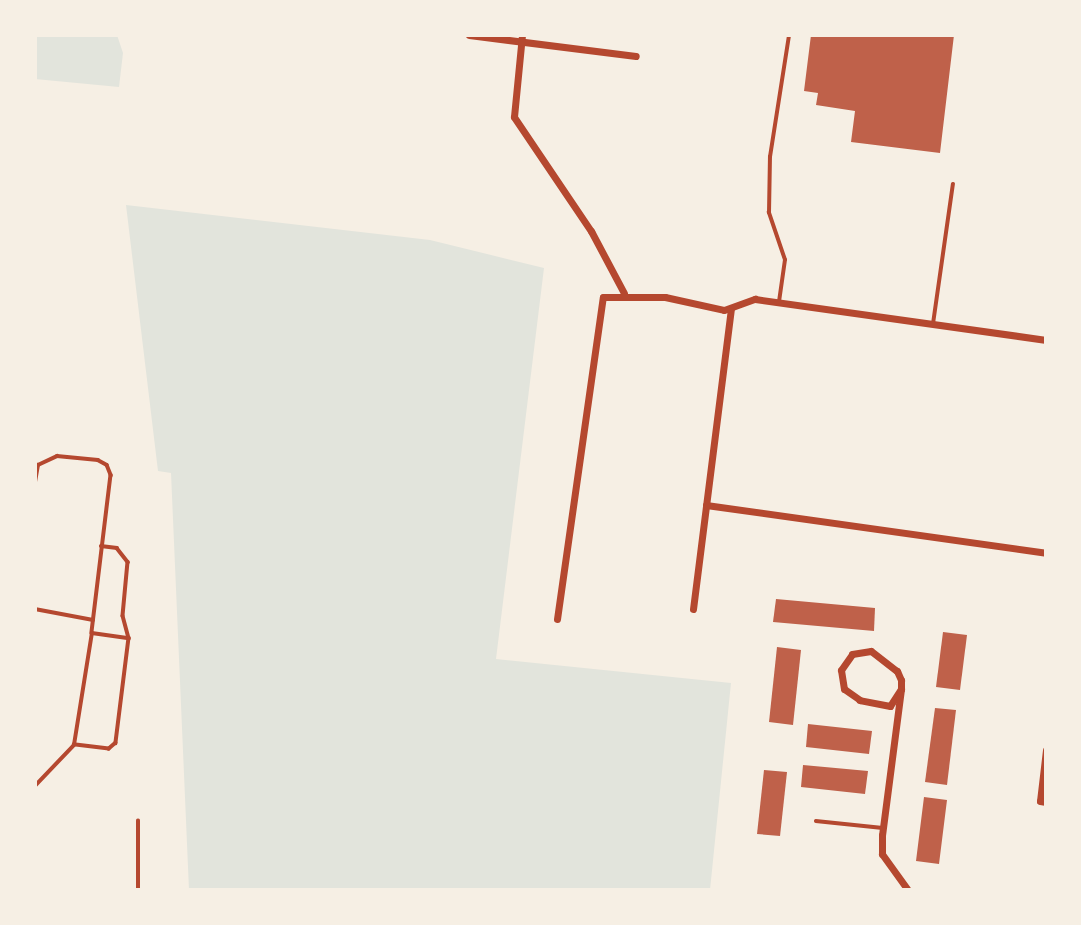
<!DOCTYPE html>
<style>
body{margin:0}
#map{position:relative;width:1081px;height:925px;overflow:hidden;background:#f6efe4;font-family:"PT Sans",sans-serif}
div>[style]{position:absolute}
.green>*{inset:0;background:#e2e4dc}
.building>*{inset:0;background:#bf614a}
.service>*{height:3.5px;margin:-1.75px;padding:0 1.75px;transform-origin:1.75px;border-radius:1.75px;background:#b5482f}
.minor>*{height:7px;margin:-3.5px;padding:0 3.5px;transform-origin:3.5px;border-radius:3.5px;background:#b5482f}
span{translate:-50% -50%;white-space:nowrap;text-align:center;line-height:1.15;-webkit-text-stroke:7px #f6efe4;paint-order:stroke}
.frame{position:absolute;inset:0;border:37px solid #f6efe4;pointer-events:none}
</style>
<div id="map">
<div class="green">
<i style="clip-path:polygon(35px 35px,117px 35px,123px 53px,119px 87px,35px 79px)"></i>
<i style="clip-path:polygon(126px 205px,430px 240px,544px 268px,496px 659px,731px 683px,710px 890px,189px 890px,171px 473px,158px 471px)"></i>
</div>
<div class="building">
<i style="clip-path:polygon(811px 35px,954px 35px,940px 153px,851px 142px,855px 111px,816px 105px,818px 93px,804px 91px)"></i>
<i style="clip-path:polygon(776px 599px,875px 608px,874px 631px,773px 622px)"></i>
<i style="clip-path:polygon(943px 632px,967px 635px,960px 690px,936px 687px)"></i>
<i style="clip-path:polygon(777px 647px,801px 650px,793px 725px,769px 722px)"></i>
<i style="clip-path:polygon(935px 708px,956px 710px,947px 785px,925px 782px)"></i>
<i style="clip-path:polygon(808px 724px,872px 731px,869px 754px,806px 747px)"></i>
<i style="clip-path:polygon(803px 765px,868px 771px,865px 794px,801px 787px)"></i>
<i style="clip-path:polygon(764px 770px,787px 772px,780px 836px,757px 834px)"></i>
<i style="clip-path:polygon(924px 797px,947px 800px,939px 864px,916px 861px)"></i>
</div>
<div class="service">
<i style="left:779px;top:302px;width:42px;rotate:-81.9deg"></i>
<i style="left:785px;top:260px;width:50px;rotate:-108.8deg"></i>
<i style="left:769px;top:213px;width:56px;rotate:-89deg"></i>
<i style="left:770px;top:157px;width:123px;rotate:-81.1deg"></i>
<i style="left:933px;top:324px;width:141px;rotate:-81.9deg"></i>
<i style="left:35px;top:482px;width:17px;rotate:-80deg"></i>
<i style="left:38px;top:465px;width:21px;rotate:-25deg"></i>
<i style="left:57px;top:456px;width:41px;rotate:5.6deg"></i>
<i style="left:98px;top:460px;width:10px;rotate:29deg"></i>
<i style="left:107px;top:465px;width:11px;rotate:68deg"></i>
<i style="left:111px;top:475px;width:159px;rotate:96.9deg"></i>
<i style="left:101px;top:546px;width:16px;rotate:7deg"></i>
<i style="left:117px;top:548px;width:18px;rotate:52deg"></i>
<i style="left:128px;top:562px;width:54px;rotate:95.3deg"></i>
<i style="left:123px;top:616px;width:23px;rotate:75deg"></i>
<i style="left:35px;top:609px;width:59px;rotate:10.7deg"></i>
<i style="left:35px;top:786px;width:57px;rotate:-46.4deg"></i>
<i style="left:74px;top:745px;width:113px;rotate:-80.9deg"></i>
<i style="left:92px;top:633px;width:37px;rotate:8deg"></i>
<i style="left:129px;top:638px;width:106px;rotate:97.1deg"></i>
<i style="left:116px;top:743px;width:9px;rotate:139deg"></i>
<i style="left:109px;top:749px;width:35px;rotate:-173deg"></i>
<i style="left:816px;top:821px;width:67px;rotate:6deg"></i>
<i style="left:138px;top:890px;width:69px;rotate:-90deg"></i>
</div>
<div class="minor">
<i style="left:469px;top:35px;width:168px;rotate:7.2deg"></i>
<i style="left:522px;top:35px;width:82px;rotate:95.6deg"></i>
<i style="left:514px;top:117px;width:138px;rotate:56deg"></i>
<i style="left:591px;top:231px;width:70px;rotate:62deg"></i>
<i style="left:706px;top:505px;width:343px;rotate:8deg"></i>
<i style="left:693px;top:609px;width:303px;rotate:-82.8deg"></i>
<i style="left:557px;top:619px;width:325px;rotate:-81.9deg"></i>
<i style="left:603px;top:297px;width:62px"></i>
<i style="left:665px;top:297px;width:60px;rotate:12.4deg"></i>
<i style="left:724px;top:310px;width:33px;rotate:-20deg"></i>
<i style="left:755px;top:299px;width:294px;rotate:8deg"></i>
<i style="left:901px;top:689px;width:20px;rotate:123deg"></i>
<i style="left:890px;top:706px;width:31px;rotate:-169deg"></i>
<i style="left:860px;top:700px;width:19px;rotate:-145deg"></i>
<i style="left:844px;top:689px;width:19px;rotate:-99deg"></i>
<i style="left:841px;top:670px;width:19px;rotate:-55deg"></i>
<i style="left:852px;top:654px;width:19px;rotate:-9deg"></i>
<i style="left:871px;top:651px;width:33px;rotate:38deg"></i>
<i style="left:897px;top:671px;width:10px;rotate:66deg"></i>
<i style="left:901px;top:680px;width:9px;rotate:90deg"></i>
<i style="left:901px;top:689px;width:147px;rotate:97.4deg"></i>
<i style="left:882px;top:835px;width:19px;rotate:90deg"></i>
<i style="left:882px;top:854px;width:44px;rotate:54.2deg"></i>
<i style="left:1046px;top:750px;width:51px;rotate:96.7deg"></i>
<i style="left:1040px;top:801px;width:6px;rotate:9deg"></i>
</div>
<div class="frame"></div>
</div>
